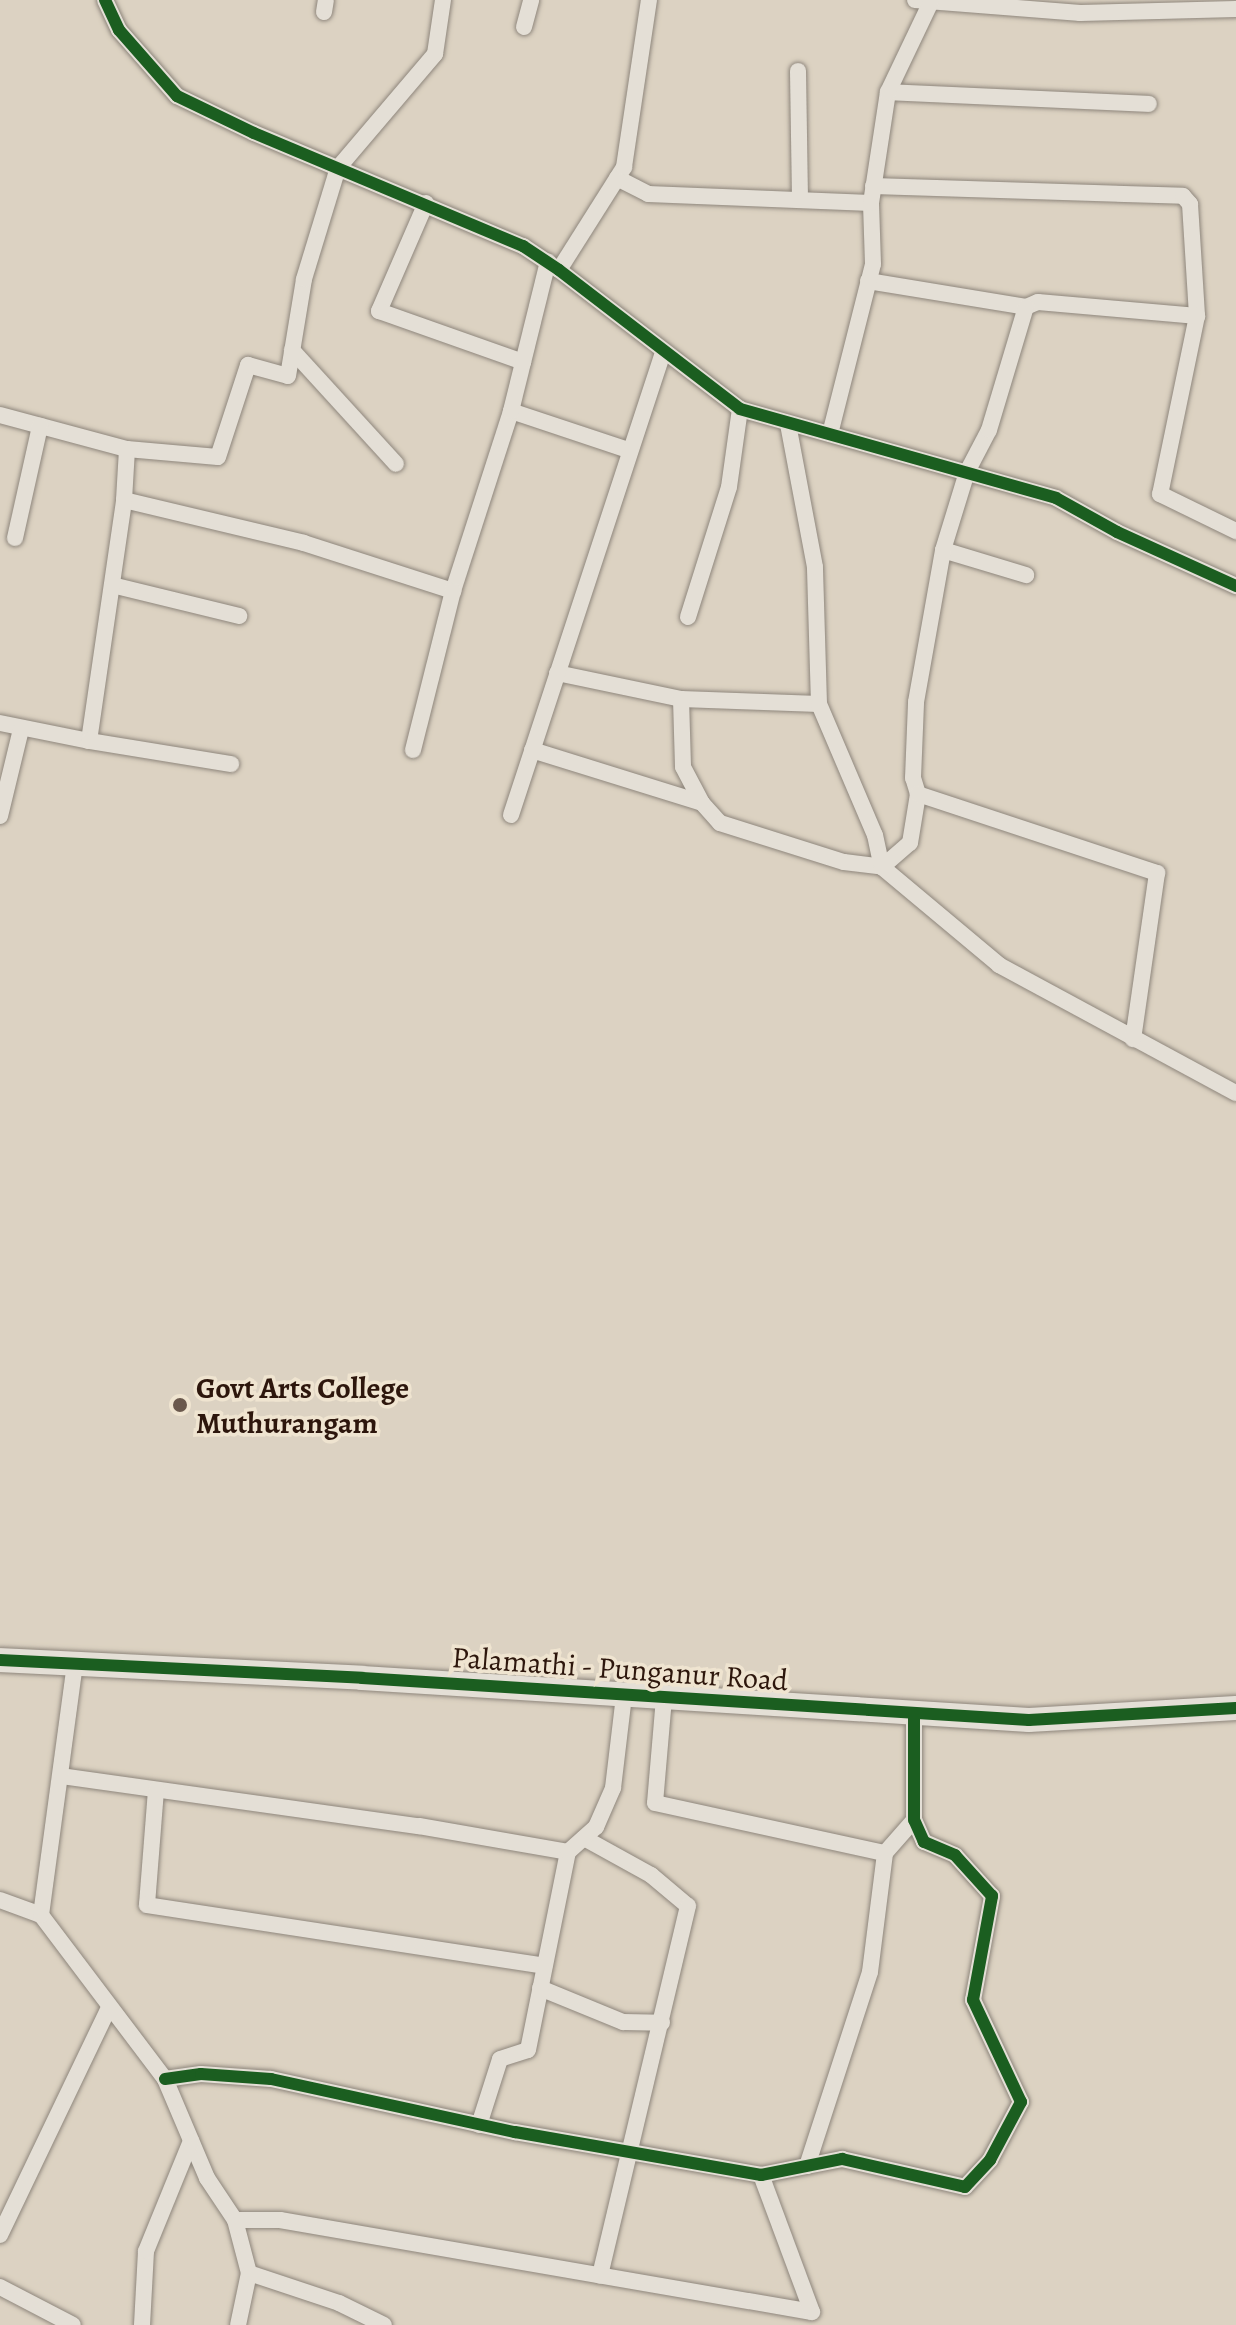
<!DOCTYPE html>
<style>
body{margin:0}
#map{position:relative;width:1236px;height:2325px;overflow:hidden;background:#dcd2c2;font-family:Alegreya,serif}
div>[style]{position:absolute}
.roads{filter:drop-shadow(0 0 2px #8e867c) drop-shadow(0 0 2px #8e867c)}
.street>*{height:16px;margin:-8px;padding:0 8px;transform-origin:8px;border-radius:8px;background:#e4dfd6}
.secondary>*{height:24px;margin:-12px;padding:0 12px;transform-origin:12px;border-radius:12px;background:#e4dfd6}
.cycleway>*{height:12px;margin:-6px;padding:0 6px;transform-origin:6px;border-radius:6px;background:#1b5e20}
.dots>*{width:22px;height:22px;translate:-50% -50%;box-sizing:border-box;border:4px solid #efe4d0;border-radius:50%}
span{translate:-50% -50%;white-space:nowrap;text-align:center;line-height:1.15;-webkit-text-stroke:7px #efe4d0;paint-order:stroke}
.poi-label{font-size:30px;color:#2d160c;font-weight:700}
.left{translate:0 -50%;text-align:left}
.street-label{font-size:30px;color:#2d160c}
</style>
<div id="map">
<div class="roads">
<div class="street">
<i style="left:105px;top:0;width:33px;rotate:65deg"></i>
<i style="left:119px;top:30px;width:88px;rotate:48.7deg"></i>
<i style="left:177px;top:96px;width:85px;rotate:25.7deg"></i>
<i style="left:254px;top:133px;width:292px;rotate:22.8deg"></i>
<i style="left:523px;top:246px;width:43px;rotate:33.7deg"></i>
<i style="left:559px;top:270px;width:228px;rotate:37.5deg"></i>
<i style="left:740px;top:409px;width:328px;rotate:15.7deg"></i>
<i style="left:1056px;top:498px;width:70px;rotate:29.1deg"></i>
<i style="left:1117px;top:532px;width:131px;rotate:24.4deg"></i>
<i style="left:915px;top:0;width:166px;rotate:4.5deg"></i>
<i style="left:1080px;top:13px;width:156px;rotate:-1.5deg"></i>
<i style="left:324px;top:12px;width:12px;rotate:-81deg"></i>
<i style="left:524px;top:27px;width:28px;rotate:-75deg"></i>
<i style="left:798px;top:71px;width:129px;rotate:89.1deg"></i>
<i style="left:888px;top:92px;width:261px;rotate:2.6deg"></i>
<i style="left:617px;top:178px;width:35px;rotate:27deg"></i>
<i style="left:648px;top:194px;width:223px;rotate:2.3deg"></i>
<i style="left:873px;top:186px;width:310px;rotate:1.8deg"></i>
<i style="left:1183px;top:196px;width:11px;rotate:49deg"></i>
<i style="left:1190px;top:204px;width:112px;rotate:86.4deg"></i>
<i style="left:1197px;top:316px;width:182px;rotate:101.7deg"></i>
<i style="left:1160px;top:494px;width:85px;rotate:26deg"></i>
<i style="left:426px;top:203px;width:118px;rotate:113.5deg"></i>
<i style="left:379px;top:311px;width:153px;rotate:19.5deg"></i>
<i style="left:559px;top:270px;width:122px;rotate:-57.7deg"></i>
<i style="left:624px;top:167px;width:169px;rotate:-81.5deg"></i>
<i style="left:868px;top:281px;width:160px;rotate:9.3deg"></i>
<i style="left:1026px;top:307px;width:13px;rotate:-23deg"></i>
<i style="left:1038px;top:302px;width:160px;rotate:5deg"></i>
<i style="left:292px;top:350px;width:154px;rotate:47.6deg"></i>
<i style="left:511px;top:411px;width:123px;rotate:18.4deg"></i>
<i style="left:0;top:415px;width:131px;rotate:15deg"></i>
<i style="left:127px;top:449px;width:91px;rotate:5deg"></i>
<i style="left:218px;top:457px;width:97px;rotate:-71.9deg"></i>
<i style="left:248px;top:365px;width:41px;rotate:15.4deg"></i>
<i style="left:288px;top:376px;width:98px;rotate:-80.6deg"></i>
<i style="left:304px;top:279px;width:116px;rotate:-73deg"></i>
<i style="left:338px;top:168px;width:150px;rotate:-49.6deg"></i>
<i style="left:435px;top:54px;width:55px;rotate:-81.6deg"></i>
<i style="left:830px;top:434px;width:175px;rotate:-75.8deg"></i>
<i style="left:873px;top:264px;width:61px;rotate:-91.9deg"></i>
<i style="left:871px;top:203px;width:112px;rotate:-81.3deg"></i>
<i style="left:888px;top:92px;width:100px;rotate:-64.5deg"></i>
<i style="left:124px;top:500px;width:185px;rotate:13.4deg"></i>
<i style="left:304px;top:543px;width:157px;rotate:17.9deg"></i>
<i style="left:453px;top:591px;width:189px;rotate:-72.1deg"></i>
<i style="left:511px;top:411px;width:154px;rotate:-76.1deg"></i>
<i style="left:15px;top:538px;width:115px;rotate:-77.4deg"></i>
<i style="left:943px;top:550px;width:87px;rotate:16.8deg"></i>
<i style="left:112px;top:585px;width:131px;rotate:13.7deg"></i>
<i style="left:688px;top:617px;width:136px;rotate:-72.5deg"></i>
<i style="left:729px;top:487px;width:79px;rotate:-82deg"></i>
<i style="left:557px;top:673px;width:127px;rotate:11.8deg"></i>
<i style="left:681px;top:699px;width:138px;rotate:2.1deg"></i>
<i style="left:819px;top:704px;width:137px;rotate:-91.7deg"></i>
<i style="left:815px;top:567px;width:146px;rotate:-100.7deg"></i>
<i style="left:681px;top:699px;width:68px;rotate:88.3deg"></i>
<i style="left:683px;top:767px;width:41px;rotate:62.2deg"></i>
<i style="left:702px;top:803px;width:27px;rotate:48deg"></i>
<i style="left:720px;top:823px;width:130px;rotate:17.5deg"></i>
<i style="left:844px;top:862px;width:38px;rotate:7deg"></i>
<i style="left:882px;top:867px;width:153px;rotate:39.9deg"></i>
<i style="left:999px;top:965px;width:269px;rotate:28.4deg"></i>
<i style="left:819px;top:704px;width:142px;rotate:66.9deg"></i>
<i style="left:875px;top:835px;width:33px;rotate:78deg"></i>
<i style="left:882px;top:867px;width:37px;rotate:-41deg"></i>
<i style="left:910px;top:843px;width:50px;rotate:-80.7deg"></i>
<i style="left:918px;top:794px;width:17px;rotate:-107deg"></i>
<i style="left:913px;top:778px;width:76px;rotate:-87.7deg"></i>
<i style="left:916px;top:702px;width:154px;rotate:-79.9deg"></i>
<i style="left:943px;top:550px;width:82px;rotate:-72.9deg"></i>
<i style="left:967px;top:472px;width:47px;rotate:-62.4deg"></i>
<i style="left:989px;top:430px;width:128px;rotate:-73.3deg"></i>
<i style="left:0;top:723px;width:91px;rotate:11.4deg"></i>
<i style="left:89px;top:741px;width:244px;rotate:-81.7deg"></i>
<i style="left:124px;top:500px;width:51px;rotate:-86.6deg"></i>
<i style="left:89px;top:741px;width:144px;rotate:9.2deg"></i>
<i style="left:413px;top:750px;width:164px;rotate:-75.9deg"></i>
<i style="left:532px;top:750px;width:178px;rotate:17.3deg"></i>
<i style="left:918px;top:794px;width:252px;rotate:18.3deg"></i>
<i style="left:1157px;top:873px;width:168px;rotate:98.2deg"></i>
<i style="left:511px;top:815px;width:487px;rotate:-71.8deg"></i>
<i style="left:0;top:816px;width:89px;rotate:-76.4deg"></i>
<i style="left:664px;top:1698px;width:105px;rotate:94.9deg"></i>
<i style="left:655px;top:1803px;width:235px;rotate:12.3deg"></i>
<i style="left:885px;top:1853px;width:44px;rotate:-48.7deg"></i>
<i style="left:61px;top:1776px;width:361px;rotate:8deg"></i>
<i style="left:419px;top:1826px;width:151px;rotate:9.9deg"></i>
<i style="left:156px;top:1790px;width:115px;rotate:94.5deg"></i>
<i style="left:147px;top:1905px;width:402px;rotate:8.7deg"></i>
<i style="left:584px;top:1838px;width:77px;rotate:28.9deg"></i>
<i style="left:651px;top:1875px;width:48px;rotate:40deg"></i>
<i style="left:688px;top:1906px;width:380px;rotate:103.4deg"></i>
<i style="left:0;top:1900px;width:44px;rotate:20.1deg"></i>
<i style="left:41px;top:1915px;width:206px;rotate:52.9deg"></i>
<i style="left:165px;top:2079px;width:108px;rotate:67deg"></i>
<i style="left:207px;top:2178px;width:50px;rotate:56.3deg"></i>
<i style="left:235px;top:2220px;width:55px;rotate:75.2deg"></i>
<i style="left:249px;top:2273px;width:53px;rotate:101.9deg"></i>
<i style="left:41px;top:1915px;width:254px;rotate:-82.3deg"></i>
<i style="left:540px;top:1988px;width:90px;rotate:22.3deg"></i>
<i style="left:623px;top:2022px;width:39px;rotate:1deg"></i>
<i style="left:165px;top:2079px;width:36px;rotate:-8deg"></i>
<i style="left:201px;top:2074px;width:70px;rotate:4.1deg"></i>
<i style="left:271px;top:2079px;width:250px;rotate:12.3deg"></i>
<i style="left:515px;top:2132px;width:250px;rotate:9.9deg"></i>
<i style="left:761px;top:2175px;width:83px;rotate:-11.2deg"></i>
<i style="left:842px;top:2159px;width:126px;rotate:12.8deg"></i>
<i style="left:965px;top:2187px;width:37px;rotate:-47deg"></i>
<i style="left:990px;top:2160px;width:66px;rotate:-61.9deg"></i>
<i style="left:1021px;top:2102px;width:113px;rotate:-115.2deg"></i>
<i style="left:973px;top:2000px;width:106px;rotate:-79.6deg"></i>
<i style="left:992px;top:1896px;width:55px;rotate:-132.1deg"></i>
<i style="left:955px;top:1855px;width:34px;rotate:-157deg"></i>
<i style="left:924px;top:1842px;width:24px;rotate:-114deg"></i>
<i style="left:914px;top:1820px;width:107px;rotate:-90deg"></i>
<i style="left:479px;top:2125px;width:69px;rotate:-72.3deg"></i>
<i style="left:500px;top:2059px;width:29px;rotate:-18deg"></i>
<i style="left:528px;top:2050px;width:202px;rotate:-78.6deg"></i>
<i style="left:568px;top:1852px;width:38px;rotate:-42deg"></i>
<i style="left:596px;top:1827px;width:43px;rotate:-66.4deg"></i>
<i style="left:613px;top:1788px;width:93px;rotate:-83.2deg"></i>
<i style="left:807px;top:2166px;width:204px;rotate:-72deg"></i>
<i style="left:870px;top:1972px;width:120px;rotate:-82.8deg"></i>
<i style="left:235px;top:2220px;width:45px"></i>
<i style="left:280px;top:2220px;width:540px;rotate:9.81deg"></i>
<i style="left:812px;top:2312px;width:146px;rotate:-110.4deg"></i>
<i style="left:0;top:2235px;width:253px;rotate:-64.4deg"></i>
<i style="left:249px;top:2273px;width:95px;rotate:18.4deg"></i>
<i style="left:339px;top:2303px;width:50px;rotate:26.1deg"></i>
<i style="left:0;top:2287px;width:82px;rotate:27.5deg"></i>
<i style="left:142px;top:2325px;width:74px;rotate:-86.9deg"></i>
<i style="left:146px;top:2251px;width:119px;rotate:-67.8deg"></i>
</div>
<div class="secondary">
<i style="left:0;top:1660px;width:362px;rotate:2.8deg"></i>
<i style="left:362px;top:1678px;width:668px;rotate:3.6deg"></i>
<i style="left:1029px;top:1720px;width:207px;rotate:-3.3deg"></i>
</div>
</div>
<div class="cycleway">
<i style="left:105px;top:0;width:33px;rotate:65deg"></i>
<i style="left:119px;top:30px;width:88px;rotate:48.7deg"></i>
<i style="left:177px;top:96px;width:85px;rotate:25.7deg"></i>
<i style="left:254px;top:133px;width:292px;rotate:22.8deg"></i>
<i style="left:523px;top:246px;width:43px;rotate:33.7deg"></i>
<i style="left:559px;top:270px;width:228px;rotate:37.5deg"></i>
<i style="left:740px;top:409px;width:328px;rotate:15.7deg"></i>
<i style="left:1056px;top:498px;width:70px;rotate:29.1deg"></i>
<i style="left:1117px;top:532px;width:131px;rotate:24.4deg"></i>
<i style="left:0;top:1660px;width:362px;rotate:2.8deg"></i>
<i style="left:362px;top:1678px;width:668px;rotate:3.6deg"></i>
<i style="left:1029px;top:1720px;width:207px;rotate:-3.3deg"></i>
<i style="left:165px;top:2079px;width:36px;rotate:-8deg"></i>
<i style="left:201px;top:2074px;width:70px;rotate:4.1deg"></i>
<i style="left:271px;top:2079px;width:250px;rotate:12.3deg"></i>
<i style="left:515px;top:2132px;width:250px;rotate:9.9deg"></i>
<i style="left:761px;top:2175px;width:83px;rotate:-11.2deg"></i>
<i style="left:842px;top:2159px;width:126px;rotate:12.8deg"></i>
<i style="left:965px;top:2187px;width:37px;rotate:-47deg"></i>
<i style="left:990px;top:2160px;width:66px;rotate:-61.9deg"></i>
<i style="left:1021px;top:2102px;width:113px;rotate:-115.2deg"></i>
<i style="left:973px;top:2000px;width:106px;rotate:-79.6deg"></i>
<i style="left:992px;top:1896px;width:55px;rotate:-132.1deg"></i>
<i style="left:955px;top:1855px;width:34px;rotate:-157deg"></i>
<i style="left:924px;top:1842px;width:24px;rotate:-114deg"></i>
<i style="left:914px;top:1820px;width:107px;rotate:-90deg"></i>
</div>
<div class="dots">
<i style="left:180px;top:1405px;background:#6a584c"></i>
</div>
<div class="poi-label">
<span class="left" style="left:196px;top:1405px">Govt Arts College<br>Muthurangam</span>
</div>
<div class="street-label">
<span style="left:620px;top:1669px;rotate:4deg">Palamathi - Punganur Road</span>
</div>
</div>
